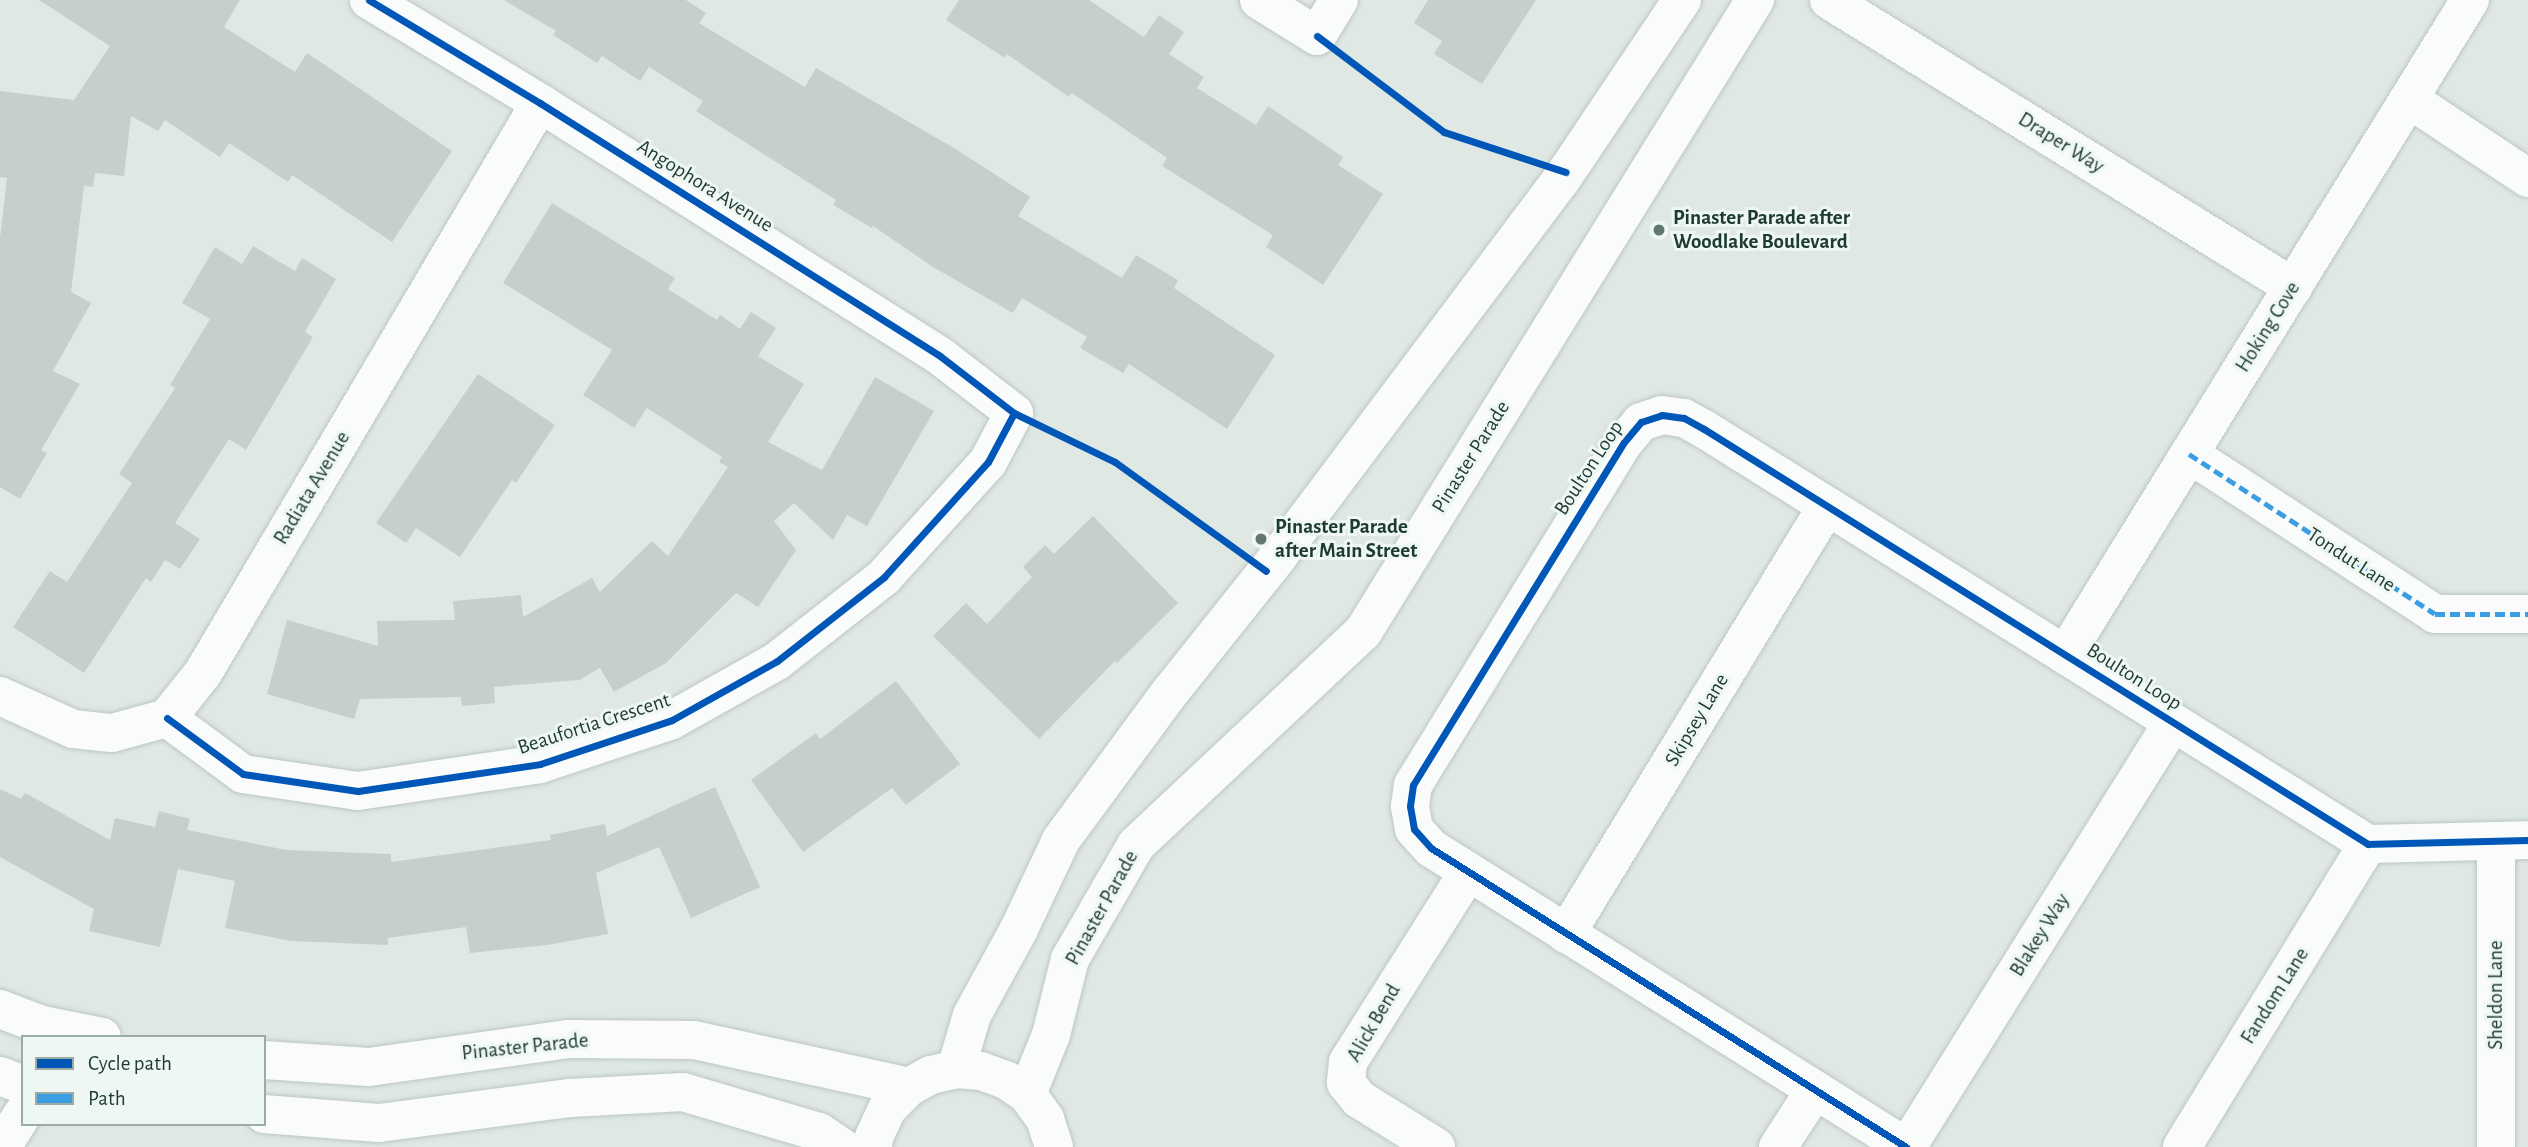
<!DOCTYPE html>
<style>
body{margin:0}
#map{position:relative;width:2528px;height:1147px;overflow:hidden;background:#e0e8e4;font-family:"Alegreya Sans",sans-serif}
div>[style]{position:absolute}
.building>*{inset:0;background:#c7cfcb}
.roads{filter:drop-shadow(0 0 2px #bcc7c2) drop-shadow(0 0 2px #bcc7c2)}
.street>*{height:38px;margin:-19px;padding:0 19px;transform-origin:19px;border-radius:19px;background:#fafcfb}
.secondary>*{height:38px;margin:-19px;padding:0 19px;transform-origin:19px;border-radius:19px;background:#fafcfb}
.quiet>*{height:5px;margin-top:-2.5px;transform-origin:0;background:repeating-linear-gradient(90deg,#3c9ee2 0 10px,transparent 0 15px)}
.cycleway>*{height:7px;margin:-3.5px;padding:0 3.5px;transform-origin:3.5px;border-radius:3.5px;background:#0057b8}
.dots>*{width:19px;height:19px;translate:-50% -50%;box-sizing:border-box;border:4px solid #eef7f2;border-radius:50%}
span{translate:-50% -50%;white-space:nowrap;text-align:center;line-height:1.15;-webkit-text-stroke:6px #eef7f2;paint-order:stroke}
.street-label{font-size:21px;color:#1d3b32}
.poi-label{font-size:21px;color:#1d3b32;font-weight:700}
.left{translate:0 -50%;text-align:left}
.legend{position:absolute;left:21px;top:1035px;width:245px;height:91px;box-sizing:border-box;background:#eef7f2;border:2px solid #9aaca5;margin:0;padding:9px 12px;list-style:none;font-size:21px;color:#1d3b32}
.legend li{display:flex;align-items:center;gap:14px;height:35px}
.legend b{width:35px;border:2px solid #9aaca5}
</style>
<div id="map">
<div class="building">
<i style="clip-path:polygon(39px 0,240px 0,224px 27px,295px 72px,307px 53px,452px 151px,392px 242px,292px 175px,288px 182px,229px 143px,220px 157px,165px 120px,158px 131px,131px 116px,124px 176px,95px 173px,93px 187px,84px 186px,71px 292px,91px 303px,53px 371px,80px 384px,41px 450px,47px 453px,20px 499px,0 487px,0 238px,7px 178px,0 177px,0 91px,74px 100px,110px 46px)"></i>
<i style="clip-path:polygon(504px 0,686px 0,706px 13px,699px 23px,805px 87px,816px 68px,959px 151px,1030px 197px,1018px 216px,1122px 278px,1136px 255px,1178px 280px,1174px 288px,1275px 355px,1227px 429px,1129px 364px,1123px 373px,1080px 348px,1087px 337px,1022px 298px,1013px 313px,933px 267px,873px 226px,872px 228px,833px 205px,836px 200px,696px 111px,703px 101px,649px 67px,640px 81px,602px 56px,597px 63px,553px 35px,556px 31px)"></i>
<i style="clip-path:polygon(959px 0,1089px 0,1144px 37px,1159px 15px,1184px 32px,1169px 54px,1204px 77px,1197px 88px,1256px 125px,1268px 106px,1343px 157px,1338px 165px,1383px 194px,1323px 285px,1266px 247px,1273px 235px,1162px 166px,1167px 158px,1072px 93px,1069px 97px,1007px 54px,1005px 58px,946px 20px)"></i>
<i style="clip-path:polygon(1428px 0,1536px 0,1482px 84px,1434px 54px,1442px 41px,1414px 23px)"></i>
<i style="clip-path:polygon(552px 203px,675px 278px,668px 289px,717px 320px,720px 315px,740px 329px,751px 312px,776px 328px,758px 356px,804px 384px,768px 442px,822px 470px,875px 377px,934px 411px,867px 526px,847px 515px,833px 540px,794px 503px,774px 521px,796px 550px,758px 607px,736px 593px,666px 663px,614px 692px,600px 668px,579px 680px,494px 687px,495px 703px,462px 706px,461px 697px,360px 699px,354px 719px,267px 694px,287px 620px,378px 646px,377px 621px,455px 620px,453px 601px,521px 595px,523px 617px,592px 578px,600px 592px,652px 541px,668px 556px,728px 467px,719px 462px,722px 457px,647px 408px,634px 428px,583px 395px,612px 350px,503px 283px)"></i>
<i style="clip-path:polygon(253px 246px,295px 271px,302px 258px,336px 279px,305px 332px,313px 337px,246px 450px,229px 439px,175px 523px,200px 539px,180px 569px,165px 560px,151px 582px,146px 578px,84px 673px,13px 627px,50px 571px,67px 582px,132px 483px,119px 474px,175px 388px,170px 385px,210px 319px,182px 303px,215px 247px,242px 264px)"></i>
<i style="clip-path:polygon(478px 374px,555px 425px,516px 483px,512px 480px,460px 557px,416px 528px,406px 543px,376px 523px)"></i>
<i style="clip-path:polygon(1093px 516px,1178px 603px,1117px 663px,1115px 661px,1039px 739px,933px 636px,966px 603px,987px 624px,1032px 577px,1023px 567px,1045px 545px,1054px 554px)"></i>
<i style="clip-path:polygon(896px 681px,960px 764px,906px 805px,892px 788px,803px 852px,751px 780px,816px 733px,820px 739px)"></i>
<i style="clip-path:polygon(715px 787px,760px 887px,691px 918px,659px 847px,596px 873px,608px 934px,547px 945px,470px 953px,466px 927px,388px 938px,388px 945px,291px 941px,225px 928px,235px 881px,178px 869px,160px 947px,89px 931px,94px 909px,0 857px,0 789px,21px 799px,25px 793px,110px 840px,115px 818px,155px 827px,159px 811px,190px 819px,187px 830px,286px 850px,391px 854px,391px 862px,551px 840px,550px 835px,605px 824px,607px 836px)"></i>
</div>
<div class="roads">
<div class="street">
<i style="left:1259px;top:0;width:68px;rotate:31.8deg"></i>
<i style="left:1317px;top:36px;width:42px;rotate:-58.6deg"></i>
<i style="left:1829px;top:0;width:546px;rotate:31.74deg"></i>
<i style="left:2409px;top:99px;width:143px;rotate:33.6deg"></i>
<i style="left:2189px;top:454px;width:293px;rotate:33deg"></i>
<i style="left:2435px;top:614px;width:93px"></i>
<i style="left:2065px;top:655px;width:770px;rotate:-58.27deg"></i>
<i style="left:0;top:696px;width:80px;rotate:24.3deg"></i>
<i style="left:73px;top:729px;width:39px;rotate:6deg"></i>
<i style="left:112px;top:733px;width:57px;rotate:-15.3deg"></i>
<i style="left:167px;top:718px;width:58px;rotate:-51.3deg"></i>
<i style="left:203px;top:673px;width:662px;rotate:-59.41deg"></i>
<i style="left:167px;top:718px;width:94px;rotate:36.4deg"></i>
<i style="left:243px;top:774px;width:116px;rotate:8.4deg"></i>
<i style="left:358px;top:791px;width:184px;rotate:-8.4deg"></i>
<i style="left:540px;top:764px;width:139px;rotate:-18.4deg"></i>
<i style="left:672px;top:720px;width:120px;rotate:-29.3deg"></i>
<i style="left:777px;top:661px;width:136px;rotate:-38.1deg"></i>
<i style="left:884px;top:577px;width:155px;rotate:-47.9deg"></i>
<i style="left:988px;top:462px;width:55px;rotate:-62deg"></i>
<i style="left:1014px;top:413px;width:93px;rotate:-142.4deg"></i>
<i style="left:940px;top:356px;width:473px;rotate:-147.7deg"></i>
<i style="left:540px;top:103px;width:200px;rotate:-148.9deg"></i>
<i style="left:1566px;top:934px;width:501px;rotate:-58.62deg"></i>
<i style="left:2px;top:1147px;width:39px;rotate:-58deg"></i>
<i style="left:1436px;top:1147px;width:91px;rotate:-148.1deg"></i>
<i style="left:1359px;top:1099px;width:21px;rotate:-129deg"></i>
<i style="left:1346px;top:1083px;width:21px;rotate:-85deg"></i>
<i style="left:1348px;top:1062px;width:225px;rotate:-57.7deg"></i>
<i style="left:1778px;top:1147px;width:68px;rotate:-57deg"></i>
<i style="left:1906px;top:1147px;width:561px;rotate:-147.81deg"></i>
<i style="left:1431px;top:848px;width:25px;rotate:-132deg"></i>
<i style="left:1414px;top:829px;width:23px;rotate:-100deg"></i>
<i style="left:1410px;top:806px;width:21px;rotate:-82deg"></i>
<i style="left:1413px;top:785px;width:404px;rotate:-58.4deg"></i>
<i style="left:1625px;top:441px;width:25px;rotate:-50deg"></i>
<i style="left:1641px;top:422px;width:22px;rotate:-18deg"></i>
<i style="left:1662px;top:415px;width:22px;rotate:8deg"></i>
<i style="left:1684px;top:418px;width:23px;rotate:29deg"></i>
<i style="left:1704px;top:429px;width:783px;rotate:32.01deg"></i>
<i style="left:2368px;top:844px;width:160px;rotate:-1.4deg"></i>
<i style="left:1907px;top:1147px;width:501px;rotate:-57.96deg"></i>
<i style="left:2182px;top:1147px;width:356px;rotate:-58.5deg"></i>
<i style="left:2496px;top:1147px;width:304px;rotate:-90deg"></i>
</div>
<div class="secondary">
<i style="left:0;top:1009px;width:45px;rotate:20.9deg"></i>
<i style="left:42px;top:1025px;width:61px;rotate:11.3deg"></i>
<i style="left:264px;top:1060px;width:105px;rotate:3.8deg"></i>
<i style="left:369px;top:1067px;width:202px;rotate:-8deg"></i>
<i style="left:569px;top:1039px;width:125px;rotate:0.5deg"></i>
<i style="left:694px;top:1040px;width:220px;rotate:12.3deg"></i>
<i style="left:956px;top:1069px;width:56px;rotate:-73.5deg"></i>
<i style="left:972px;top:1015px;width:98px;rotate:-61.3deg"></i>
<i style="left:1019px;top:929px;width:98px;rotate:-64.7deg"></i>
<i style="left:1061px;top:840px;width:185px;rotate:-53.6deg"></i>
<i style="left:1171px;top:691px;width:170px;rotate:-51.4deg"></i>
<i style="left:1277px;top:558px;width:473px;rotate:-53.1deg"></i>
<i style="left:1561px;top:180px;width:217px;rotate:-56.1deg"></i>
<i style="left:0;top:1076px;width:25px;rotate:21deg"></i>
<i style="left:1027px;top:1094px;width:64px;rotate:-67.9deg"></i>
<i style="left:1051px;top:1035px;width:78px;rotate:-76deg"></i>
<i style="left:1070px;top:959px;width:132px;rotate:-59.9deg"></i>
<i style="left:1136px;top:845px;width:311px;rotate:-43.2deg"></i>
<i style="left:1363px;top:632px;width:744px;rotate:-58.19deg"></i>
<i style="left:264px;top:1114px;width:115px;rotate:4.5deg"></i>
<i style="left:379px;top:1123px;width:193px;rotate:-7.5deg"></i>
<i style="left:570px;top:1098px;width:113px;rotate:-3deg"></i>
<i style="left:683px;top:1092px;width:142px;rotate:16.4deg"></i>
<i style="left:819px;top:1132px;width:27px;rotate:34deg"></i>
<i style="left:873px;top:1147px;width:10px;rotate:-84deg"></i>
<i style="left:874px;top:1137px;width:31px;rotate:-65deg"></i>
<i style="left:887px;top:1109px;width:31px;rotate:-45deg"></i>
<i style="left:909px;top:1087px;width:25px;rotate:-29deg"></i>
<i style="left:931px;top:1075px;width:26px;rotate:-13deg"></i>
<i style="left:956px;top:1069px;width:25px;rotate:5deg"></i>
<i style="left:981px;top:1071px;width:27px;rotate:20deg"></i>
<i style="left:1006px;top:1080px;width:25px;rotate:34deg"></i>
<i style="left:1027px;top:1094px;width:31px;rotate:54deg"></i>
<i style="left:1045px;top:1119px;width:29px;rotate:72deg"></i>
</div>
</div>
<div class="quiet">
<i style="left:2189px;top:454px;width:293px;rotate:33deg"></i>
<i style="left:2435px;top:614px;width:93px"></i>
</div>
<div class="cycleway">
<i style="left:369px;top:0;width:200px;rotate:31.1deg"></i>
<i style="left:540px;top:103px;width:473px;rotate:32.3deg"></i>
<i style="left:940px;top:356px;width:93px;rotate:37.6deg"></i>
<i style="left:1014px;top:413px;width:112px;rotate:25.9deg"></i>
<i style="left:1115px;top:462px;width:186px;rotate:35.8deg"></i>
<i style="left:1317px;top:36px;width:159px;rotate:37.1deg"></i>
<i style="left:1444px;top:132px;width:128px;rotate:18.2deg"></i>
<i style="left:167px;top:718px;width:94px;rotate:36.4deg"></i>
<i style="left:243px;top:774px;width:116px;rotate:8.4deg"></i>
<i style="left:358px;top:791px;width:184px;rotate:-8.4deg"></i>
<i style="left:540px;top:764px;width:139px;rotate:-18.4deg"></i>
<i style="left:672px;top:720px;width:120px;rotate:-29.3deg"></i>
<i style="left:777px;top:661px;width:136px;rotate:-38.1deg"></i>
<i style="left:884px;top:577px;width:155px;rotate:-47.9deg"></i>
<i style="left:988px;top:462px;width:55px;rotate:-62deg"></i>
<i style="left:1906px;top:1147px;width:561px;rotate:-147.81deg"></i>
<i style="left:1431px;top:848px;width:25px;rotate:-132deg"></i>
<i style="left:1414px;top:829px;width:23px;rotate:-100deg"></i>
<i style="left:1410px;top:806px;width:21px;rotate:-82deg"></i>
<i style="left:1413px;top:785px;width:404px;rotate:-58.4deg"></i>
<i style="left:1625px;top:441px;width:25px;rotate:-50deg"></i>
<i style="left:1641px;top:422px;width:22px;rotate:-18deg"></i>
<i style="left:1662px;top:415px;width:22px;rotate:8deg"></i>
<i style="left:1684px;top:418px;width:23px;rotate:29deg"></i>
<i style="left:1704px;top:429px;width:783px;rotate:32.01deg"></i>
<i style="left:2368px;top:844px;width:160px;rotate:-1.4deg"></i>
</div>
<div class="dots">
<i style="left:1659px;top:230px;background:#617870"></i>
<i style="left:1261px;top:539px;background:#617870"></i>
</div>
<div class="street-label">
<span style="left:2061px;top:143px;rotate:32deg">Draper Way</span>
<span style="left:705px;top:186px;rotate:32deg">Angophora Avenue</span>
<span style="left:2268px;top:327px;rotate:-58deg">Hoking Cove</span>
<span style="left:1471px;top:457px;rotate:-58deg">Pinaster Parade</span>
<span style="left:1589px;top:468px;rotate:-57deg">Boulton Loop</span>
<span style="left:312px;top:488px;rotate:-59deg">Radiata Avenue</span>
<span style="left:2351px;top:560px;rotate:33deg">Tondut Lane</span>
<span style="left:2134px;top:677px;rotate:32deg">Boulton Loop</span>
<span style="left:1697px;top:720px;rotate:-59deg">Skipsey Lane</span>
<span style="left:594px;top:724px;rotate:-18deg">Beaufortia Crescent</span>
<span style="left:1102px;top:908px;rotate:-61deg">Pinaster Parade</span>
<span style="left:2040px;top:935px;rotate:-58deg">Blakey Way</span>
<span style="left:2496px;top:995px;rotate:-90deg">Sheldon Lane</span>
<span style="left:2275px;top:996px;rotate:-58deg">Fandom Lane</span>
<span style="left:1374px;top:1023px;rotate:-60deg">Alick Bend</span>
<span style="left:525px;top:1047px;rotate:-6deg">Pinaster Parade</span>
</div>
<div class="poi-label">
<span class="left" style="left:1673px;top:230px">Pinaster Parade after<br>Woodlake Boulevard</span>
<span class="left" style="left:1275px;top:539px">Pinaster Parade<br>after Main Street</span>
</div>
<ul class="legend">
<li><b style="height:9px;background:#0057b8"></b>Cycle path</li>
<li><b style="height:9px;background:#3c9ee2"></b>Path</li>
</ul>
</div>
